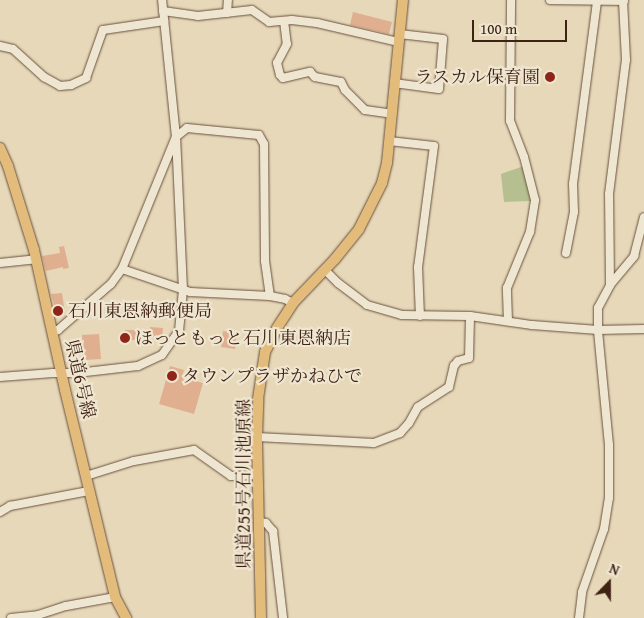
<!DOCTYPE html>
<meta charset="utf-8">
<style>
body{margin:0}
#map{position:relative;width:644px;height:618px;overflow:hidden;background:#e6d8b8;font-family:"Gentium Book Plus","Noto Serif JP",serif}
div>[style]{position:absolute}
.green>*{inset:0;background:#b5bf8f}
.building>*{inset:0;background:#e0af90}
.roads{filter:drop-shadow(0 0 1px #6a503e) drop-shadow(0 0 1px #6a503e)}
.minor>*{height:8px;margin:-4px;padding:0 4px;transform-origin:4px;border-radius:4px;background:#efe6d1}
.major>*{height:10px;margin:-5px;padding:0 5px;transform-origin:5px;border-radius:5px;background:#e3bc7c}
.dots>*{width:14px;height:14px;translate:-50% -50%;box-sizing:border-box;border:2px solid #efe6d1;border-radius:50%}
span{translate:-50% -50%;white-space:nowrap;text-align:center;line-height:1.15;-webkit-text-stroke:4.5px #efe6d1;paint-order:stroke}
.poi-label{font-size:18px;color:#402215}
.right{translate:-100% -50%;text-align:right}
.left{translate:0 -50%;text-align:left}
.street-label{font-size:18px;color:#402215}
.north{position:absolute;left:584px;top:558px;width:50px;height:50px;-webkit-text-stroke:4px #efe6d1;paint-order:stroke;rotate:22deg;font-size:14px;font-weight:700;line-height:20px;text-align:center;color:#402215}
.north::after{content:'';display:block;margin:auto;width:18px;height:22px;background:#402215;clip-path:polygon(50% 0,100% 100%,50% 72%,0 100%)}
.scale{position:absolute;left:472px;top:20px;width:95px;height:22px;box-sizing:border-box;border:2px solid #402215;border-top:0;padding-left:6px;font-size:15px;line-height:18px;white-space:nowrap;color:#402215;-webkit-text-stroke:4px #efe6d1;paint-order:stroke}
</style>
<div id="map">
<div class="green">
<i style="clip-path:polygon(524px 166px,531px 201px,504px 202px,501px 174px)"></i>
</div>
<div class="building">
<i style="clip-path:polygon(353px 12px,392px 22px,389px 34px,350px 25px)"></i>
<i style="clip-path:polygon(64px 246px,69px 268px,63px 269px,63px 267px,46px 271px,42px 256px,60px 253px,59px 247px)"></i>
<i style="clip-path:polygon(62px 293px,65px 313px,57px 315px,51px 294px)"></i>
<i style="clip-path:polygon(150px 327px,163px 328px,162px 338px,142px 336px,142px 340px,125px 340px,125px 330px,150px 330px)"></i>
<i style="clip-path:polygon(223px 331px,237px 333px,235px 349px,221px 347px)"></i>
<i style="clip-path:polygon(99px 334px,101px 359px,84px 360px,82px 335px)"></i>
<i style="clip-path:polygon(170px 366px,184px 370px,182px 377px,203px 383px,194px 414px,159px 404px)"></i>
</div>
<div class="roads">
<div class="minor">
<i style="left:550px;top:0;width:74px;rotate:0.8deg"></i>
<i style="left:163px;top:11px;width:35px;rotate:8deg"></i>
<i style="left:198px;top:16px;width:54px;rotate:-6.3deg"></i>
<i style="left:252px;top:10px;width:21px;rotate:35deg"></i>
<i style="left:269px;top:22px;width:23px;rotate:-5deg"></i>
<i style="left:292px;top:20px;width:25px;rotate:7deg"></i>
<i style="left:317px;top:23px;width:83px;rotate:13.2deg"></i>
<i style="left:227px;top:13px;width:13px;rotate:-86deg"></i>
<i style="left:284px;top:21px;width:23px;rotate:83deg"></i>
<i style="left:287px;top:44px;width:21px;rotate:118deg"></i>
<i style="left:277px;top:63px;width:12px;rotate:76deg"></i>
<i style="left:280px;top:75px;width:4px;rotate:45deg"></i>
<i style="left:283px;top:78px;width:28px;rotate:-13deg"></i>
<i style="left:310px;top:72px;width:7px;rotate:45deg"></i>
<i style="left:315px;top:77px;width:26px;rotate:11deg"></i>
<i style="left:341px;top:82px;width:9px;rotate:63deg"></i>
<i style="left:345px;top:90px;width:28px;rotate:45deg"></i>
<i style="left:365px;top:110px;width:27px;rotate:8deg"></i>
<i style="left:0;top:46px;width:13px;rotate:13deg"></i>
<i style="left:13px;top:49px;width:42px;rotate:42.1deg"></i>
<i style="left:44px;top:77px;width:18px;rotate:29deg"></i>
<i style="left:60px;top:86px;width:11px;rotate:-5deg"></i>
<i style="left:71px;top:85px;width:17px;rotate:-25deg"></i>
<i style="left:86px;top:78px;width:51px;rotate:-70.5deg"></i>
<i style="left:103px;top:30px;width:62px;rotate:-8.4deg"></i>
<i style="left:394px;top:83px;width:45px;rotate:7.6deg"></i>
<i style="left:439px;top:89px;width:50px;rotate:-85.4deg"></i>
<i style="left:443px;top:39px;width:44px;rotate:-173.5deg"></i>
<i style="left:389px;top:141px;width:45px;rotate:6.3deg"></i>
<i style="left:434px;top:146px;width:122px;rotate:97.5deg"></i>
<i style="left:418px;top:267px;width:49px;rotate:87.7deg"></i>
<i style="left:566px;top:253px;width:42px;rotate:-79deg"></i>
<i style="left:574px;top:212px;width:28px;rotate:-92deg"></i>
<i style="left:573px;top:184px;width:185px;rotate:-82.5deg"></i>
<i style="left:0;top:263px;width:36px;rotate:-6deg"></i>
<i style="left:122px;top:269px;width:72px;rotate:18.7deg"></i>
<i style="left:190px;top:292px;width:80px;rotate:2.9deg"></i>
<i style="left:270px;top:296px;width:15px;rotate:11deg"></i>
<i style="left:285px;top:299px;width:9px;rotate:27deg"></i>
<i style="left:325px;top:270px;width:18px;rotate:45deg"></i>
<i style="left:338px;top:283px;width:36px;rotate:37deg"></i>
<i style="left:367px;top:305px;width:36px;rotate:16deg"></i>
<i style="left:402px;top:315px;width:68px;rotate:0.8deg"></i>
<i style="left:470px;top:316px;width:63px;rotate:8.3deg"></i>
<i style="left:532px;top:325px;width:66px;rotate:4.3deg"></i>
<i style="left:598px;top:330px;width:46px;rotate:-1.2deg"></i>
<i style="left:610px;top:285px;width:91px;rotate:-90.6deg"></i>
<i style="left:609px;top:194px;width:135px;rotate:-82.8deg"></i>
<i style="left:626px;top:60px;width:60px;rotate:-92.9deg"></i>
<i style="left:508px;top:321px;width:33px;rotate:-92deg"></i>
<i style="left:507px;top:288px;width:61px;rotate:-67.7deg"></i>
<i style="left:530px;top:232px;width:32px;rotate:-81deg"></i>
<i style="left:535px;top:200px;width:44px;rotate:-104.3deg"></i>
<i style="left:524px;top:157px;width:39px;rotate:-111deg"></i>
<i style="left:510px;top:121px;width:121px;rotate:-89.5deg"></i>
<i style="left:52px;top:331px;width:6px;rotate:-9deg"></i>
<i style="left:58px;top:330px;width:70px;rotate:-41deg"></i>
<i style="left:111px;top:284px;width:19px;rotate:-54deg"></i>
<i style="left:122px;top:269px;width:143px;rotate:-67.8deg"></i>
<i style="left:176px;top:137px;width:14px;rotate:-39deg"></i>
<i style="left:187px;top:128px;width:72px;rotate:5.6deg"></i>
<i style="left:259px;top:135px;width:10px;rotate:61deg"></i>
<i style="left:264px;top:144px;width:117px;rotate:89.5deg"></i>
<i style="left:265px;top:261px;width:35px;rotate:82deg"></i>
<i style="left:0;top:377px;width:53px;rotate:-4.3deg"></i>
<i style="left:53px;top:373px;width:24px"></i>
<i style="left:77px;top:373px;width:61px;rotate:-6.5deg"></i>
<i style="left:138px;top:366px;width:26px;rotate:-25deg"></i>
<i style="left:162px;top:355px;width:29px;rotate:-55deg"></i>
<i style="left:179px;top:331px;width:41px;rotate:-84.4deg"></i>
<i style="left:183px;top:290px;width:153px;rotate:-92.6deg"></i>
<i style="left:176px;top:137px;width:138px;rotate:-95.8deg"></i>
<i style="left:257px;top:437px;width:117px;rotate:2.9deg"></i>
<i style="left:374px;top:443px;width:28px;rotate:-21deg"></i>
<i style="left:400px;top:433px;width:13px;rotate:-48deg"></i>
<i style="left:409px;top:423px;width:18px;rotate:-61deg"></i>
<i style="left:418px;top:407px;width:37px;rotate:-33deg"></i>
<i style="left:449px;top:387px;width:22px;rotate:-77deg"></i>
<i style="left:454px;top:366px;width:6px;rotate:-51deg"></i>
<i style="left:458px;top:361px;width:11px;rotate:-15deg"></i>
<i style="left:469px;top:358px;width:42px;rotate:-88.6deg"></i>
<i style="left:86px;top:476px;width:50px;rotate:-17.4deg"></i>
<i style="left:134px;top:461px;width:61px;rotate:-10.4deg"></i>
<i style="left:194px;top:450px;width:45px;rotate:35.1deg"></i>
<i style="left:231px;top:476px;width:27px;rotate:-2deg"></i>
<i style="left:0;top:512px;width:12px;rotate:-31deg"></i>
<i style="left:10px;top:506px;width:80px;rotate:-10.8deg"></i>
<i style="left:259px;top:522px;width:7px;rotate:8deg"></i>
<i style="left:266px;top:523px;width:11px;rotate:49deg"></i>
<i style="left:273px;top:531px;width:88px;rotate:83.4deg"></i>
<i style="left:11px;top:618px;width:27px;rotate:-6deg"></i>
<i style="left:38px;top:615px;width:29px;rotate:-18deg"></i>
<i style="left:66px;top:606px;width:50px;rotate:-10.4deg"></i>
<i style="left:579px;top:618px;width:26px;rotate:-83deg"></i>
<i style="left:582px;top:592px;width:67px;rotate:-70.8deg"></i>
<i style="left:604px;top:529px;width:31px;rotate:-81deg"></i>
<i style="left:609px;top:498px;width:53px;rotate:-90deg"></i>
<i style="left:609px;top:445px;width:116px;rotate:-95.5deg"></i>
<i style="left:598px;top:330px;width:22px;rotate:-90deg"></i>
<i style="left:598px;top:308px;width:26px;rotate:-62deg"></i>
<i style="left:610px;top:285px;width:38px;rotate:-50deg"></i>
<i style="left:634px;top:256px;width:40px;rotate:-75.6deg"></i>
</div>
<div class="major">
<i style="left:0;top:148px;width:20px;rotate:66deg"></i>
<i style="left:8px;top:166px;width:88px;rotate:72.8deg"></i>
<i style="left:34px;top:250px;width:143px;rotate:77.5deg"></i>
<i style="left:65px;top:390px;width:213px;rotate:76.4deg"></i>
<i style="left:115px;top:597px;width:24px;rotate:62deg"></i>
<i style="left:261px;top:618px;width:181px;rotate:-91.3deg"></i>
<i style="left:257px;top:437px;width:38px;rotate:-88deg"></i>
<i style="left:258px;top:399px;width:48px;rotate:-81.5deg"></i>
<i style="left:265px;top:352px;width:27px;rotate:-63deg"></i>
<i style="left:277px;top:328px;width:30px;rotate:-57deg"></i>
<i style="left:293px;top:303px;width:61px;rotate:-46.3deg"></i>
<i style="left:335px;top:259px;width:38px;rotate:-51deg"></i>
<i style="left:359px;top:229px;width:51px;rotate:-63.4deg"></i>
<i style="left:382px;top:183px;width:21px;rotate:-76deg"></i>
<i style="left:387px;top:163px;width:164px;rotate:-84.4deg"></i>
</div>
</div>
<div class="dots">
<i style="left:550px;top:77px;background:#8f2418"></i>
<i style="left:58px;top:311px;background:#8f2418"></i>
<i style="left:125px;top:338px;background:#8f2418"></i>
<i style="left:172px;top:376px;background:#8f2418"></i>
</div>
<div class="poi-label">
<span class="right" style="left:540px;top:77px">ラスカル保育園</span>
<span class="left" style="left:68px;top:311px">石川東恩納郵便局</span>
<span class="left" style="left:135px;top:338px">ほっともっと石川東恩納店</span>
<span class="left" style="left:182px;top:376px">タウンプラザかねひで</span>
</div>
<div class="street-label">
<span style="left:80px;top:379px;rotate:77deg">県道6号線</span>
<span style="left:244px;top:484px;rotate:-90deg">県道255号石川池原線</span>
</div>
<div class="north">N</div>
<div class="scale">100 m</div>
</div>
